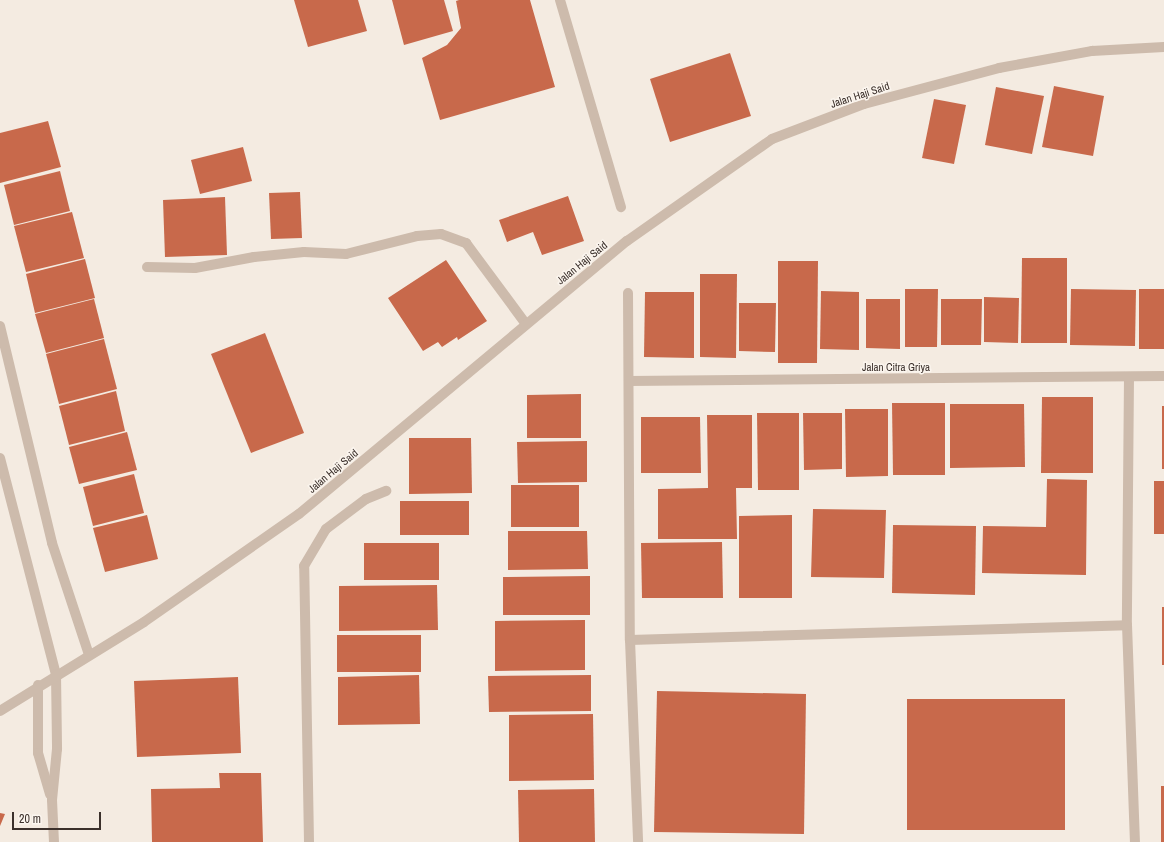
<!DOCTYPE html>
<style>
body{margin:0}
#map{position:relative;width:1164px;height:842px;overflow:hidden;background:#f4ebe1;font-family:"Archivo Narrow",sans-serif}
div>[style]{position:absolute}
.building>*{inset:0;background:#c8694b}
.minor>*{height:10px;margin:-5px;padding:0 5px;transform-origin:5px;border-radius:5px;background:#cdbbac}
span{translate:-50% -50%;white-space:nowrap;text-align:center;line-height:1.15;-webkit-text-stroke:3px #fbf5ee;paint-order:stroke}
.street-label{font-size:11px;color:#3b302b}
.scale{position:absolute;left:12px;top:812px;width:89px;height:18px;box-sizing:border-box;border:2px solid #3b302b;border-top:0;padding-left:5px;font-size:12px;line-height:14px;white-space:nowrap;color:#3b302b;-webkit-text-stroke:3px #fbf5ee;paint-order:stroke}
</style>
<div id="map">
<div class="building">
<i style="clip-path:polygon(294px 0,358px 0,367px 31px,308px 47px)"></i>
<i style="clip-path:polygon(392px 0,444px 0,453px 31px,404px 45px)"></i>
<i style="clip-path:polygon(459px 0,530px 0,555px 87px,440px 120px,422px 58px,447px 45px,461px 28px,456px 1px)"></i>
<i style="clip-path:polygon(730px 53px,751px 116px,670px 142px,650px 79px)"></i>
<i style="clip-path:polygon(1054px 86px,1104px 96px,1093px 156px,1042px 147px)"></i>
<i style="clip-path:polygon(996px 87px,1044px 96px,1032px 154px,985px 145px)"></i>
<i style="clip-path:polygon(934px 99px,966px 105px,954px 164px,922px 158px)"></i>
<i style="clip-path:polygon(48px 121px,61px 167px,0 183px,0 133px)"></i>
<i style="clip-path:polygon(243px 147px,252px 181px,200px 194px,191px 160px)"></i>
<i style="clip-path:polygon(60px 171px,70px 211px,14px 225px,4px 185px)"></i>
<i style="clip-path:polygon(300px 192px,302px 238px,271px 239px,269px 193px)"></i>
<i style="clip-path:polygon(568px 196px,584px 241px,542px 255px,533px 232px,507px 242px,499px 220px)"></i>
<i style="clip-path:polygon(225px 197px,227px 255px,165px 257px,163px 200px)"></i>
<i style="clip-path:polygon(72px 212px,84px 258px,26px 272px,14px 226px)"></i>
<i style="clip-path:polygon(1022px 258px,1067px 258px,1067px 343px,1021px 343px)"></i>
<i style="clip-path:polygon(85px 259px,95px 298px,35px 313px,26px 274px)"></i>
<i style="clip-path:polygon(446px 260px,487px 321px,458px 340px,457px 337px,442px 347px,438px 342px,423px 351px,388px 298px)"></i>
<i style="clip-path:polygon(778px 261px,818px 261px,817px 363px,778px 363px)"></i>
<i style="clip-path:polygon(700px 274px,737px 274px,736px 358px,700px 357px)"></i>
<i style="clip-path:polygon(905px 289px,938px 289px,937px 347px,905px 347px)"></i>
<i style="clip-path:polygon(1071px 289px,1136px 290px,1135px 346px,1070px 345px)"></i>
<i style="clip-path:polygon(1139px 289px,1164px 289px,1164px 349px,1139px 349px)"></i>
<i style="clip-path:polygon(821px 291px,859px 292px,859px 350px,820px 349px)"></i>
<i style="clip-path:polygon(645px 292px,694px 292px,694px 358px,644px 357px)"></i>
<i style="clip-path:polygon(984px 297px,1019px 298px,1018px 343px,984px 342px)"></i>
<i style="clip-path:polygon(94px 299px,104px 338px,46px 353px,35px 314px)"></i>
<i style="clip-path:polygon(866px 299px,900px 299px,900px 349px,866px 348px)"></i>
<i style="clip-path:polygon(941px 299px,982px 299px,981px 345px,941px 345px)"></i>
<i style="clip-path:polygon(739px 303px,776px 303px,775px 352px,739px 351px)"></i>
<i style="clip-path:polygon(265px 333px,304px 433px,251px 453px,211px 354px)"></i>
<i style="clip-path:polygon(104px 339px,117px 389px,59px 404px,46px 354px)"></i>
<i style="clip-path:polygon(116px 391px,125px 431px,69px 445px,59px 406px)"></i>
<i style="clip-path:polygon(581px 394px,581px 438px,527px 438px,527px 395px)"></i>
<i style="clip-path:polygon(1042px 397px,1093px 397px,1093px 473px,1041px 473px)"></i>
<i style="clip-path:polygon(892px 403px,945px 403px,945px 475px,893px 475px)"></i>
<i style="clip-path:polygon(950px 404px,1024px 404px,1025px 467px,950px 468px)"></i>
<i style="clip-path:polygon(1162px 406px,1164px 406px,1164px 469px,1162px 469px)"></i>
<i style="clip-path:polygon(845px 409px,888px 409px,888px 476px,846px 477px)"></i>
<i style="clip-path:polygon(757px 413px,799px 413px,799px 490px,758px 490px)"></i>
<i style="clip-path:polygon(803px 413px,842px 413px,842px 469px,804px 470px)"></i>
<i style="clip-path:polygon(707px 415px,752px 415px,752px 488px,736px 488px,737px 539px,658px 539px,658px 489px,708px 488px)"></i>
<i style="clip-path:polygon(641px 417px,700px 417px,701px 473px,641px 473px)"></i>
<i style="clip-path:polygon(127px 432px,137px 470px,79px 484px,69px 447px)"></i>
<i style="clip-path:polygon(409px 438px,471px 438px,472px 493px,409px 494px)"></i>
<i style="clip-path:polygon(587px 441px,587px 482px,518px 483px,517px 442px)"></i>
<i style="clip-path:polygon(134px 474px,144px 513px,93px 526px,83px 487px)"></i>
<i style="clip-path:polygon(1047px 479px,1087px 480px,1086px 575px,982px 573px,983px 526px,1046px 527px)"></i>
<i style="clip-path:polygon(1154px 481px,1164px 481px,1164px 534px,1154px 534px)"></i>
<i style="clip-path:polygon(511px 485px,579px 485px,579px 527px,511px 527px)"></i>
<i style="clip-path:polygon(400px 501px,469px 501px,469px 535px,400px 535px)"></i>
<i style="clip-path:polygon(813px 509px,886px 510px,884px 578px,811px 577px)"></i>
<i style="clip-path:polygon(147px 515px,158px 559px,105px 572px,93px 528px)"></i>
<i style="clip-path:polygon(792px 515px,792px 598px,739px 598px,739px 516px)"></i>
<i style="clip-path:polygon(893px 525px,976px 526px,975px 595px,892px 593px)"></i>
<i style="clip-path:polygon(508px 531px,587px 531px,588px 569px,508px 570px)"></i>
<i style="clip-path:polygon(722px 542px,723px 598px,642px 598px,641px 543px)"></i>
<i style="clip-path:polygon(364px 543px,439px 543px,439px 580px,364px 580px)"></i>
<i style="clip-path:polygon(590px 576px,590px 615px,503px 615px,503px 577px)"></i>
<i style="clip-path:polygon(437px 585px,438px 630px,339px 631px,339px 586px)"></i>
<i style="clip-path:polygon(1162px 607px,1164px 607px,1164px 665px,1162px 665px)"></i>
<i style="clip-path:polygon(585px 620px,585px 670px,495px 671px,495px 621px)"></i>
<i style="clip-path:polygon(337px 635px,421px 635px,421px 672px,337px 672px)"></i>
<i style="clip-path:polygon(419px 675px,420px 724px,338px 725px,338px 677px)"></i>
<i style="clip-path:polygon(591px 675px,591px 711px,489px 712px,488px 676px)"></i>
<i style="clip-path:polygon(238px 677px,241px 753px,137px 757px,134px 681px)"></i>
<i style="clip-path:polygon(657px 691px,806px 694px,804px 834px,654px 832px)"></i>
<i style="clip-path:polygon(907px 699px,1065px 699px,1065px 830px,907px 830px)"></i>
<i style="clip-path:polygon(593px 714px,594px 780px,509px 781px,509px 715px)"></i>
<i style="clip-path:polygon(219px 773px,261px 773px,263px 842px,152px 842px,151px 789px,220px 788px)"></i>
<i style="clip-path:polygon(1161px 786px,1164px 786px,1164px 842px,1161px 842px)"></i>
<i style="clip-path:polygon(594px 789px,595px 842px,519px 842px,518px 790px)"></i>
<i style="clip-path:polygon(0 813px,5px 814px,0 826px)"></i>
</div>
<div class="minor">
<i style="left:560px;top:0;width:216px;rotate:73.6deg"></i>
<i style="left:147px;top:267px;width:48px;rotate:1.2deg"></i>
<i style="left:195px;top:268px;width:60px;rotate:-10.6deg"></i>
<i style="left:254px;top:257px;width:50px;rotate:-5.7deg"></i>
<i style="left:304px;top:252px;width:42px;rotate:2.7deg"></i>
<i style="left:346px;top:254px;width:73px;rotate:-14.2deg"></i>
<i style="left:417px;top:236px;width:24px;rotate:-5deg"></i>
<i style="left:441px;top:234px;width:27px;rotate:20deg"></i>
<i style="left:466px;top:243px;width:101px;rotate:53.5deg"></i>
<i style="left:628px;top:293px;width:347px;rotate:89.7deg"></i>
<i style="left:630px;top:640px;width:202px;rotate:87.7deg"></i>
<i style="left:0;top:326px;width:223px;rotate:76.5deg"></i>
<i style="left:52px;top:543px;width:118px;rotate:71.7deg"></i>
<i style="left:1129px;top:377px;width:248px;rotate:90.5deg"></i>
<i style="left:1127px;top:625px;width:217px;rotate:87.9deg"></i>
<i style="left:629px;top:381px;width:535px;rotate:-0.54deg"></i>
<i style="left:0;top:458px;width:223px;rotate:75.5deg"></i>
<i style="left:56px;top:674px;width:75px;rotate:89.2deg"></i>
<i style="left:57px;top:749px;width:51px;rotate:95.6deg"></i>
<i style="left:52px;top:800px;width:42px;rotate:87.3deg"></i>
<i style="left:630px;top:640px;width:497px;rotate:-1.7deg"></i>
<i style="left:38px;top:685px;width:68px;rotate:90deg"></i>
<i style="left:38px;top:753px;width:43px;rotate:73.7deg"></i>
<i style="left:0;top:711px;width:169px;rotate:-31.7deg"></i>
<i style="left:144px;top:622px;width:189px;rotate:-34.9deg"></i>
<i style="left:299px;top:514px;width:427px;rotate:-39.8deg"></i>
<i style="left:627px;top:241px;width:177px;rotate:-35.1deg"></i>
<i style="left:772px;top:139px;width:98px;rotate:-20.8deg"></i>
<i style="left:864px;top:104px;width:140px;rotate:-14.9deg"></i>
<i style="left:999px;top:68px;width:95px;rotate:-10.4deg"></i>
<i style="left:1092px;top:51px;width:72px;rotate:-3.2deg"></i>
<i style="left:309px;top:842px;width:276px;rotate:-91deg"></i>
<i style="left:304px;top:566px;width:43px;rotate:-59.3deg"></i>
<i style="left:326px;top:529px;width:50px;rotate:-36.9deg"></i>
<i style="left:366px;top:499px;width:22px;rotate:-22deg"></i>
</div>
<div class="street-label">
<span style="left:860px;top:95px;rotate:-18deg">Jalan Haji Said</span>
<span style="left:582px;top:263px;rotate:-39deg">Jalan Haji Said</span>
<span style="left:896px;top:367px">Jalan Citra Griya</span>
<span style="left:333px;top:471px;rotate:-40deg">Jalan Haji Said</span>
</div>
<div class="scale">20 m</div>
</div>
